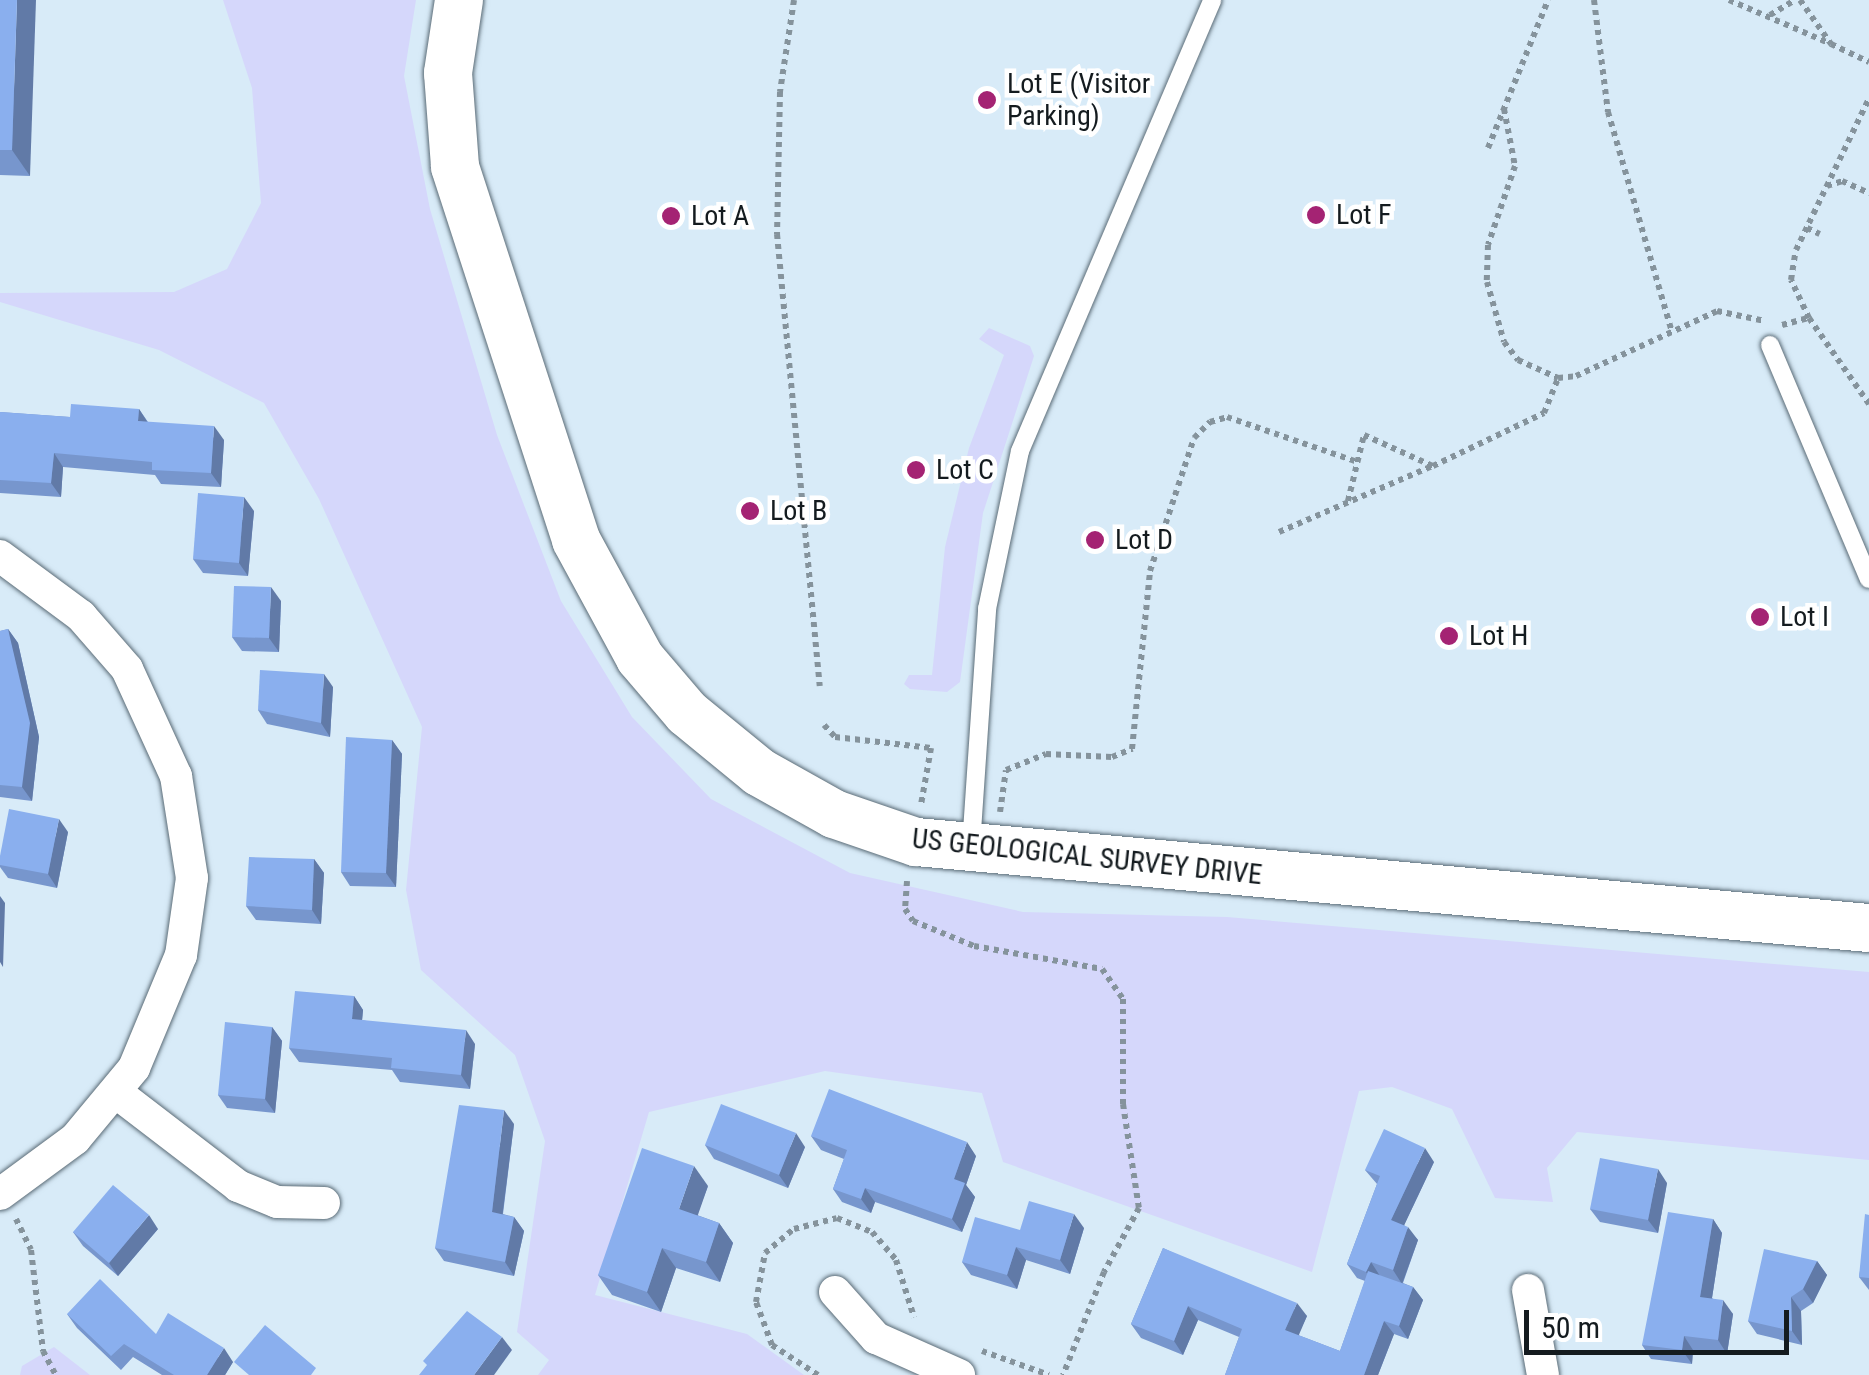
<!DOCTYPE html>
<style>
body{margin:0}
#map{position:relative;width:1869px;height:1375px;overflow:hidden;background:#d8ebf8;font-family:"Roboto Condensed",sans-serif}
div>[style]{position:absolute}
.green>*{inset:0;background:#d5d7fb}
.path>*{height:6px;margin-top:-3px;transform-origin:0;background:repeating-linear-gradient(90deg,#85939c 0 5px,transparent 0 10px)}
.roads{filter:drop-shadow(0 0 2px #5a6b76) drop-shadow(0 0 2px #5a6b76)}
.lane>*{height:18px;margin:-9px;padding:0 9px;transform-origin:9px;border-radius:9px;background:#fff}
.street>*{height:32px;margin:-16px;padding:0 16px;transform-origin:16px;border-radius:16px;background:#fff}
.secondary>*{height:48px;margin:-24px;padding:0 24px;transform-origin:24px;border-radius:24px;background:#fff}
.wall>*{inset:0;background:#7796cd}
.shaded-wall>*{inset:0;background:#617aa7}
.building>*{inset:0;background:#8aafee}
.dots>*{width:28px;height:28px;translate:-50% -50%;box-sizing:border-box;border:5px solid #fff;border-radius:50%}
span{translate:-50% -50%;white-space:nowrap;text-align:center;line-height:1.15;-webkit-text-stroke:9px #fff;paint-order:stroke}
.poi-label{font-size:28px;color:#141b1f}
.left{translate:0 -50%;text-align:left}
.street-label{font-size:28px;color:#141b1f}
.scale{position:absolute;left:1524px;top:1310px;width:265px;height:45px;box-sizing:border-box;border:5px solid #141b1f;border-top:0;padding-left:12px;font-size:30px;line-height:35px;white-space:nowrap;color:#141b1f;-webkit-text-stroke:8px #fff;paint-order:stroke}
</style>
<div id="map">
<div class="green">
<i style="clip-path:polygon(223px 0,416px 0,404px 76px,430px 209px,497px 435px,561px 601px,632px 717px,711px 799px,850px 873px,1023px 912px,1227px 917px,1869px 972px,1869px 1160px,1577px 1132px,1547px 1168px,1553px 1202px,1495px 1198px,1452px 1109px,1392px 1087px,1359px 1091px,1312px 1272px,1003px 1162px,982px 1093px,825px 1071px,649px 1112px,595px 1295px,747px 1334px,804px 1375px,538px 1375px,549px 1360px,517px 1332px,545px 1141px,515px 1055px,421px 970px,406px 890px,422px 727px,319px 499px,264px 403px,159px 350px,0 302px,0 293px,174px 292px,227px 269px,261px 203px,252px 88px)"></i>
<i style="clip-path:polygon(989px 328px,1030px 346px,1034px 356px,983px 513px,960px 682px,947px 692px,910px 689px,904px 684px,909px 675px,932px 675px,945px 547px,969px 448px,1004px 355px,979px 339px)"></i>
<i style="clip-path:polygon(54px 1347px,90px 1375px,20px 1375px,22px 1366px)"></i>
</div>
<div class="path">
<i style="left:794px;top:0;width:93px;rotate:98.7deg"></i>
<i style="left:780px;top:92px;width:142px;rotate:91.2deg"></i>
<i style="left:777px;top:234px;width:454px;rotate:84.6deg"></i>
<i style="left:1594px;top:0;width:113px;rotate:82.9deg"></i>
<i style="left:1608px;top:112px;width:226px;rotate:73.8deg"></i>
<i style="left:1729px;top:0;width:111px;rotate:23.3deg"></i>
<i style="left:1800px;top:0;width:54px;rotate:54.8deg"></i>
<i style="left:1831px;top:44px;width:42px;rotate:25.3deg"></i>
<i style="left:1770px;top:15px;width:29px;rotate:-31deg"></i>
<i style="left:1504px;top:109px;width:58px;rotate:79.1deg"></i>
<i style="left:1515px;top:166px;width:83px;rotate:108.9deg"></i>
<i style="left:1488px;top:245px;width:37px;rotate:92deg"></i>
<i style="left:1487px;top:282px;width:62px;rotate:74.2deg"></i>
<i style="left:1504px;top:342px;width:23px;rotate:52deg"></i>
<i style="left:1518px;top:360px;width:44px;rotate:24.2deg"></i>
<i style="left:1488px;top:148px;width:160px;rotate:-67.9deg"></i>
<i style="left:1827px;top:186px;width:16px;rotate:-18deg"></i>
<i style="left:1842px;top:181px;width:30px;rotate:24deg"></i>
<i style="left:1807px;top:228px;width:14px;rotate:25deg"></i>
<i style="left:1809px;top:318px;width:105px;rotate:55.1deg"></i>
<i style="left:1782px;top:325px;width:28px;rotate:-15deg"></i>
<i style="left:1809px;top:318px;width:42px;rotate:-115.3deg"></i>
<i style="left:1791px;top:280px;width:30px;rotate:-81deg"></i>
<i style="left:1796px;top:250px;width:169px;rotate:-64.3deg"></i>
<i style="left:1348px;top:501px;width:68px;rotate:-76.4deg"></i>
<i style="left:1364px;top:435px;width:76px;rotate:24.2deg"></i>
<i style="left:1433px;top:466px;width:123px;rotate:-25.5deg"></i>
<i style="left:1544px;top:413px;width:38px;rotate:-68deg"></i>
<i style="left:1558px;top:378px;width:18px;rotate:-6deg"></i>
<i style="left:1576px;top:376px;width:155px;rotate:-24.7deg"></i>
<i style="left:1717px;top:311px;width:49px;rotate:11.8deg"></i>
<i style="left:1279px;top:532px;width:167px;rotate:-23.3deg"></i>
<i style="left:824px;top:725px;width:16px;rotate:47deg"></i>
<i style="left:835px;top:737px;width:97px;rotate:6.5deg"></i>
<i style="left:931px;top:748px;width:58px;rotate:100deg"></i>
<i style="left:1000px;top:812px;width:42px;rotate:-81.9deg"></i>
<i style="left:1006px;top:770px;width:43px;rotate:-21.8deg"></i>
<i style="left:1046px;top:754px;width:66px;rotate:2.6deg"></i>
<i style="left:1112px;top:757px;width:22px;rotate:-22deg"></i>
<i style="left:1132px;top:749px;width:179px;rotate:-84.2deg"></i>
<i style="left:1150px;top:571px;width:140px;rotate:-71.7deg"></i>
<i style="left:1194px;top:438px;width:23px;rotate:-45deg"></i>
<i style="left:1210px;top:422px;width:18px;rotate:-16deg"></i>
<i style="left:1227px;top:417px;width:139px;rotate:19deg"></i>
<i style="left:907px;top:881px;width:28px;rotate:94deg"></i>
<i style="left:905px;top:909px;width:14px;rotate:56deg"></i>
<i style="left:913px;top:921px;width:66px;rotate:22.3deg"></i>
<i style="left:974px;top:946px;width:130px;rotate:10.2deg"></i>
<i style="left:1102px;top:969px;width:37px;rotate:55deg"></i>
<i style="left:1123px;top:999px;width:105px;rotate:90deg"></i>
<i style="left:1123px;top:1104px;width:105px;rotate:81.3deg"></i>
<i style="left:1139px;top:1208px;width:73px;rotate:118.7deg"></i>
<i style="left:1104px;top:1272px;width:111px;rotate:111.7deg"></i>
<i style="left:16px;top:1219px;width:34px;rotate:64deg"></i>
<i style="left:31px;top:1250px;width:102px;rotate:83.2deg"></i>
<i style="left:43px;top:1351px;width:27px;rotate:62deg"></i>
<i style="left:982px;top:1351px;width:71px;rotate:19.7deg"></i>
<i style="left:818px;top:1375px;width:55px;rotate:-146.9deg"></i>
<i style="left:772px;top:1345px;width:46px;rotate:-110.4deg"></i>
<i style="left:756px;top:1302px;width:50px;rotate:-79.6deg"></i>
<i style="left:765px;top:1253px;width:38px;rotate:-40deg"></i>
<i style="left:794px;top:1229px;width:44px;rotate:-14.3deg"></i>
<i style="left:837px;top:1218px;width:38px;rotate:22deg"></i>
<i style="left:872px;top:1232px;width:37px;rotate:49deg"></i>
<i style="left:896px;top:1260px;width:60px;rotate:72.5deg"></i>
</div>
<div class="roads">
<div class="lane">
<i style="left:1770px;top:345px;width:254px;rotate:67.1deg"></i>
<i style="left:971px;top:846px;width:238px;rotate:-86.1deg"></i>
<i style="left:987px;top:609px;width:161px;rotate:-78.2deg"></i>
<i style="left:1020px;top:451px;width:490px;rotate:-66.9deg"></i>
</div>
<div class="street">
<i style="left:0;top:556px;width:101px;rotate:36.5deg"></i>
<i style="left:81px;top:616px;width:70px;rotate:49deg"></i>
<i style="left:127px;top:669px;width:118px;rotate:65.4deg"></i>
<i style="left:176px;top:776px;width:103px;rotate:81.1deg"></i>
<i style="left:192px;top:878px;width:78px;rotate:98.1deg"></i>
<i style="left:181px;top:955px;width:122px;rotate:112.6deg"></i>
<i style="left:134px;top:1068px;width:92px;rotate:129.7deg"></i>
<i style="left:75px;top:1139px;width:93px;rotate:143.7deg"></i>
<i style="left:117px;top:1093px;width:153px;rotate:37.5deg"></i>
<i style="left:238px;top:1186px;width:42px;rotate:22.3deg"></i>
<i style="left:277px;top:1202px;width:47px;rotate:1.2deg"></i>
<i style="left:1528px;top:1290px;width:86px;rotate:80deg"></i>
<i style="left:835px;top:1292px;width:62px;rotate:48.3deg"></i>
<i style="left:876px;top:1338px;width:91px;rotate:24deg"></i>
</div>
<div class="secondary">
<i style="left:459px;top:0;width:74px;rotate:98.6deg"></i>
<i style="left:448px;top:73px;width:94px;rotate:85.7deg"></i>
<i style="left:455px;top:167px;width:392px;rotate:72deg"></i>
<i style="left:576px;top:540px;width:134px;rotate:61.5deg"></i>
<i style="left:640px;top:658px;width:72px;rotate:49.5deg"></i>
<i style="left:687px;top:713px;width:93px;rotate:39.3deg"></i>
<i style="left:759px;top:772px;width:86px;rotate:29.2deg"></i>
<i style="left:834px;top:814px;width:87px;rotate:18.9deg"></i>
<i style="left:916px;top:842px;width:957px;rotate:5.16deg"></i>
</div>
</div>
<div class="wall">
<i style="clip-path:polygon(0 0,30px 176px,0 175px)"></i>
<i style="clip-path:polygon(139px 409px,148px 422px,224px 440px,221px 487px,161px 484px,155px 475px,63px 467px,61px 497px,0 493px,0 412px,70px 417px)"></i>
<i style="clip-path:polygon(254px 511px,248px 576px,203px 573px,193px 559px)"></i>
<i style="clip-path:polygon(281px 601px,279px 652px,242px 651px,232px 637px)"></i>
<i style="clip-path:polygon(8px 629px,18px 643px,39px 737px,32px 801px,0 797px,0 631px)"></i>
<i style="clip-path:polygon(333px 687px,330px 737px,267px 724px,258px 710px)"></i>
<i style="clip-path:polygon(392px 740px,402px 754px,396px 887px,350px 886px,341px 872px)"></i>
<i style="clip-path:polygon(68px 832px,57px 888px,8px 878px,0 867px,0 856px)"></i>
<i style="clip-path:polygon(314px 859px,324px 873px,321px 924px,256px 920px,246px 906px)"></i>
<i style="clip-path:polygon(354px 996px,363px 1010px,362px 1020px,475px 1044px,470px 1089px,400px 1082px,392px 1070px,299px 1062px,289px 1048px)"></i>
<i style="clip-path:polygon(272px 1027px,282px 1041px,275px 1113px,227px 1108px,218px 1095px)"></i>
<i style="clip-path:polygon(514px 1124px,503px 1214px,514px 1217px,524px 1231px,514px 1276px,444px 1261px,435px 1248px)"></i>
<i style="clip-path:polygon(811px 1136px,976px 1156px,966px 1185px,975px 1197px,962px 1232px,875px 1202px,871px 1213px,842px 1202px,833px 1189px,844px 1159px,821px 1150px)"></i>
<i style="clip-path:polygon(705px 1145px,805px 1147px,788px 1188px,714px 1159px)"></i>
<i style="clip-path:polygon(1434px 1162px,1404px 1225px,1418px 1240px,1403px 1283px,1413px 1287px,1423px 1300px,1408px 1339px,1394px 1334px,1378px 1375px,1225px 1375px,1239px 1337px,1198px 1320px,1183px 1355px,1141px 1338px,1131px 1324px,1163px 1248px,1307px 1316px,1298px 1335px,1340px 1351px,1365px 1281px,1357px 1278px,1347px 1264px,1377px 1184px,1365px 1170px)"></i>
<i style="clip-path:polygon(1667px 1183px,1658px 1233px,1600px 1222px,1590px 1209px)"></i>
<i style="clip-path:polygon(708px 1186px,697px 1215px,719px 1223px,733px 1243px,720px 1282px,676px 1268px,661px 1312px,612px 1295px,598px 1275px)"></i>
<i style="clip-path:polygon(1869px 1215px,1869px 1290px,1859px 1277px)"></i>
<i style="clip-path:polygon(1713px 1219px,1722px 1233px,1712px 1298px,1733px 1314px,1727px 1354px,1693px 1350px,1692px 1364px,1651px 1359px,1642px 1345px)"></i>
<i style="clip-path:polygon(1084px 1228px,1070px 1274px,1026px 1260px,1017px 1289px,971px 1275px,962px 1262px,1020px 1230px)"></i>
<i style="clip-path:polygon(158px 1229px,118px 1276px,83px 1246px,73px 1232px)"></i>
<i style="clip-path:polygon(1817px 1261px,1827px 1275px,1813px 1303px,1801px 1311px,1802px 1345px,1757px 1334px,1748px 1321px)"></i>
<i style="clip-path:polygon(67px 1314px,233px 1362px,225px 1375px,162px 1375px,133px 1357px,121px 1370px,77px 1328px)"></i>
</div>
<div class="shaded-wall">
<i style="clip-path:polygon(17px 0,36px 0,30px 176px,12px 150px)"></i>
<i style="clip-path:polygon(139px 409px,148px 423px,138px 421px)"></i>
<i style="clip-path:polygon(214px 426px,224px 440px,221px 487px,211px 473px)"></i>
<i style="clip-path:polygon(54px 453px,63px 467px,61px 497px,51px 483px)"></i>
<i style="clip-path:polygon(244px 497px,254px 511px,248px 576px,239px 563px)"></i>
<i style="clip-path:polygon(271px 587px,281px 601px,279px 652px,269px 638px)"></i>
<i style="clip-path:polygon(8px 629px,18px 643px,39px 737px,32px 801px,22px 787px)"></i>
<i style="clip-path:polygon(324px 674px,333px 687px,330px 737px,321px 723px)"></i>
<i style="clip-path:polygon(392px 740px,402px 754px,396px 887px,386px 873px)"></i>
<i style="clip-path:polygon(59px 819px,68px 832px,57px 888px,48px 874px)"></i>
<i style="clip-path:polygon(314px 859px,324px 873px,321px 924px,312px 910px)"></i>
<i style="clip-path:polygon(0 896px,5px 903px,3px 967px,0 962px)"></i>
<i style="clip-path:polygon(354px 996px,363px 1010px,361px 1033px,352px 1019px)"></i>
<i style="clip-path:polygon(272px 1027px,282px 1041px,275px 1113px,265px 1099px)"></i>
<i style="clip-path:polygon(466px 1030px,475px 1044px,470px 1089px,461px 1075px)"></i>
<i style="clip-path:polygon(504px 1110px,514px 1124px,501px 1226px,492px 1212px)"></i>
<i style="clip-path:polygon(796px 1133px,805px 1147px,788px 1188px,779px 1175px)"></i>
<i style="clip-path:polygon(967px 1142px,976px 1156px,966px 1185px,975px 1197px,962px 1232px,952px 1219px,954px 1179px)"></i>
<i style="clip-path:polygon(1425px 1148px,1434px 1162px,1400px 1234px,1391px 1220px)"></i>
<i style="clip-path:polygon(694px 1166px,708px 1186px,693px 1229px,679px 1209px)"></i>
<i style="clip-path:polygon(1658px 1169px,1667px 1183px,1658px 1233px,1648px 1220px)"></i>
<i style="clip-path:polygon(865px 1188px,875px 1202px,871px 1213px,861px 1199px)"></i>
<i style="clip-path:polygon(1074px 1214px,1084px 1228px,1070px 1274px,1060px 1260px)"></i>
<i style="clip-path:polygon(149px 1215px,158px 1229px,118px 1276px,109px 1263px)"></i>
<i style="clip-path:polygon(514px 1217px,524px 1231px,514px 1276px,505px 1262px)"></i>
<i style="clip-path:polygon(1713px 1219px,1722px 1233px,1710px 1311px,1700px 1297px)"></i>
<i style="clip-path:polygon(719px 1223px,733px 1243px,720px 1282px,706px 1262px)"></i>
<i style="clip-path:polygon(1408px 1227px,1418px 1240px,1402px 1284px,1393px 1270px)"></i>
<i style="clip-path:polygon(1016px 1247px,1026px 1260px,1017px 1289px,1007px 1275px)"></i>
<i style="clip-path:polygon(662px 1248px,676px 1268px,661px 1312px,647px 1292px)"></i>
<i style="clip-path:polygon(1817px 1261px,1827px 1275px,1813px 1303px,1803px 1289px)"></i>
<i style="clip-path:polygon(1371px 1262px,1380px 1276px,1376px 1286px,1366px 1272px)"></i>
<i style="clip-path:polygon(1413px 1287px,1423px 1300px,1408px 1339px,1399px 1326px)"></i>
<i style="clip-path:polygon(1791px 1297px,1801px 1311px,1802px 1345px,1792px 1331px)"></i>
<i style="clip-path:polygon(1723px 1300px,1733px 1314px,1727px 1354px,1718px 1340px)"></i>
<i style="clip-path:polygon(1297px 1303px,1307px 1316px,1295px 1344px,1285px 1330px)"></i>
<i style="clip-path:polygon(1188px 1306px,1198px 1320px,1183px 1355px,1174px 1341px)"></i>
<i style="clip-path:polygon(1384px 1321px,1394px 1334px,1378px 1375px,1364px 1375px)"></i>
<i style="clip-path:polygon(1684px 1336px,1693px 1350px,1692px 1364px,1682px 1350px)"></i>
<i style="clip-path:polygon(502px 1337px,512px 1350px,494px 1375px,474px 1375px)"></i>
<i style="clip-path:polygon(224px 1348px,233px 1362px,225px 1375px,207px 1375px)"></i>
</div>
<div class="building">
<i style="clip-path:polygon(0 0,17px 0,12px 150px,0 150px)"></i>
<i style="clip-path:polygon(71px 404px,139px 409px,138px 421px,214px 426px,211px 473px,152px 470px,152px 462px,54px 453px,51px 483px,0 480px,0 412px,70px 417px)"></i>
<i style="clip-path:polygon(198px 493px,244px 497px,239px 563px,193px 559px)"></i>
<i style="clip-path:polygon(234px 586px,271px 587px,269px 638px,232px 637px)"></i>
<i style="clip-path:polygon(8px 629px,30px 723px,22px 787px,0 785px,0 631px)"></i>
<i style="clip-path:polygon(260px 670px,324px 674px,321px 723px,258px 710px)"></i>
<i style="clip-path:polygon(346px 737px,392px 740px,386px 873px,341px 872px)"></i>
<i style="clip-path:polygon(9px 809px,59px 819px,48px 874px,0 865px,0 856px)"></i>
<i style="clip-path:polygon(249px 857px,314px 859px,312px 910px,246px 906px)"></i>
<i style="clip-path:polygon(295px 991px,354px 996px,352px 1019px,466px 1030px,461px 1075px,391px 1068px,392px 1058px,289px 1048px)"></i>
<i style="clip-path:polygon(225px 1022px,272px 1027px,265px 1099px,218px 1095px)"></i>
<i style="clip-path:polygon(829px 1089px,967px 1142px,954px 1179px,965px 1183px,952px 1219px,865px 1188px,861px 1199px,833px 1189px,847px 1150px,811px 1136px)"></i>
<i style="clip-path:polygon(721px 1104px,796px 1133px,779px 1175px,705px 1145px)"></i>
<i style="clip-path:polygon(459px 1105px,504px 1110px,492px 1212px,514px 1217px,505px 1262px,435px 1248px)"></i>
<i style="clip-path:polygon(1384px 1129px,1425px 1148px,1391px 1220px,1408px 1227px,1393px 1270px,1371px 1262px,1366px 1272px,1347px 1264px,1380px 1176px,1365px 1170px)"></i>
<i style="clip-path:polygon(642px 1148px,694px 1166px,679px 1209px,719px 1223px,706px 1262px,662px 1248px,647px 1292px,598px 1275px)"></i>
<i style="clip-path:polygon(1600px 1158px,1658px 1169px,1648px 1220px,1590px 1209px)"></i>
<i style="clip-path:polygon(113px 1185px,149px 1215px,109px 1263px,73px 1232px)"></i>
<i style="clip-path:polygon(1029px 1201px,1074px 1214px,1060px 1260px,1016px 1247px,1007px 1275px,962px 1262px,975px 1217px,1020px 1230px)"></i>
<i style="clip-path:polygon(1668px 1212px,1713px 1219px,1700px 1297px,1723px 1300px,1718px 1340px,1684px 1336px,1682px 1350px,1642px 1345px)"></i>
<i style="clip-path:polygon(1865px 1214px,1869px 1215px,1869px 1278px,1859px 1277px)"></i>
<i style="clip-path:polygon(1163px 1248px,1297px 1303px,1285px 1330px,1340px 1351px,1368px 1271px,1413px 1287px,1399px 1326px,1384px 1321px,1364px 1375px,1225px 1375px,1242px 1329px,1188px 1306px,1174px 1341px,1131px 1324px)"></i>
<i style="clip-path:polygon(1764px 1249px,1817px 1261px,1803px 1289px,1791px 1297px,1792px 1331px,1748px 1321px)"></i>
<i style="clip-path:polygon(100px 1279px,156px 1334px,168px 1313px,224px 1348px,207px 1375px,174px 1375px,124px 1344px,111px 1356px,67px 1314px)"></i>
<i style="clip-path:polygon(467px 1311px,502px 1337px,474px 1375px,419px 1375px,427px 1365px,423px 1361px)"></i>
<i style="clip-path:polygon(265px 1325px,316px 1368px,311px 1375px,249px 1375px,234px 1362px)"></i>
</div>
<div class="dots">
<i style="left:987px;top:100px;background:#a42373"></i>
<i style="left:1316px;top:215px;background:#a42373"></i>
<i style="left:671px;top:216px;background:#a42373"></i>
<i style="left:916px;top:470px;background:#a42373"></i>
<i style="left:750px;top:511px;background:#a42373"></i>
<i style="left:1095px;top:540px;background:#a42373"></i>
<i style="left:1760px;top:617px;background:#a42373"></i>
<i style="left:1449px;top:636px;background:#a42373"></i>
</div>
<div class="poi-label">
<span class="left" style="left:1007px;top:100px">Lot E (Visitor<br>Parking)</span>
<span class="left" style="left:1336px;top:215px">Lot F</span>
<span class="left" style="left:691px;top:216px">Lot A</span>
<span class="left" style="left:936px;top:470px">Lot C</span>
<span class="left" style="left:770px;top:511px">Lot B</span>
<span class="left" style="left:1115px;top:540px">Lot D</span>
<span class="left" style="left:1780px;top:617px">Lot I</span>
<span class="left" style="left:1469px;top:636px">Lot H</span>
</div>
<div class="street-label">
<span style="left:1087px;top:857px;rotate:6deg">US GEOLOGICAL SURVEY DRIVE</span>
</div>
<div class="scale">50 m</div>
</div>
